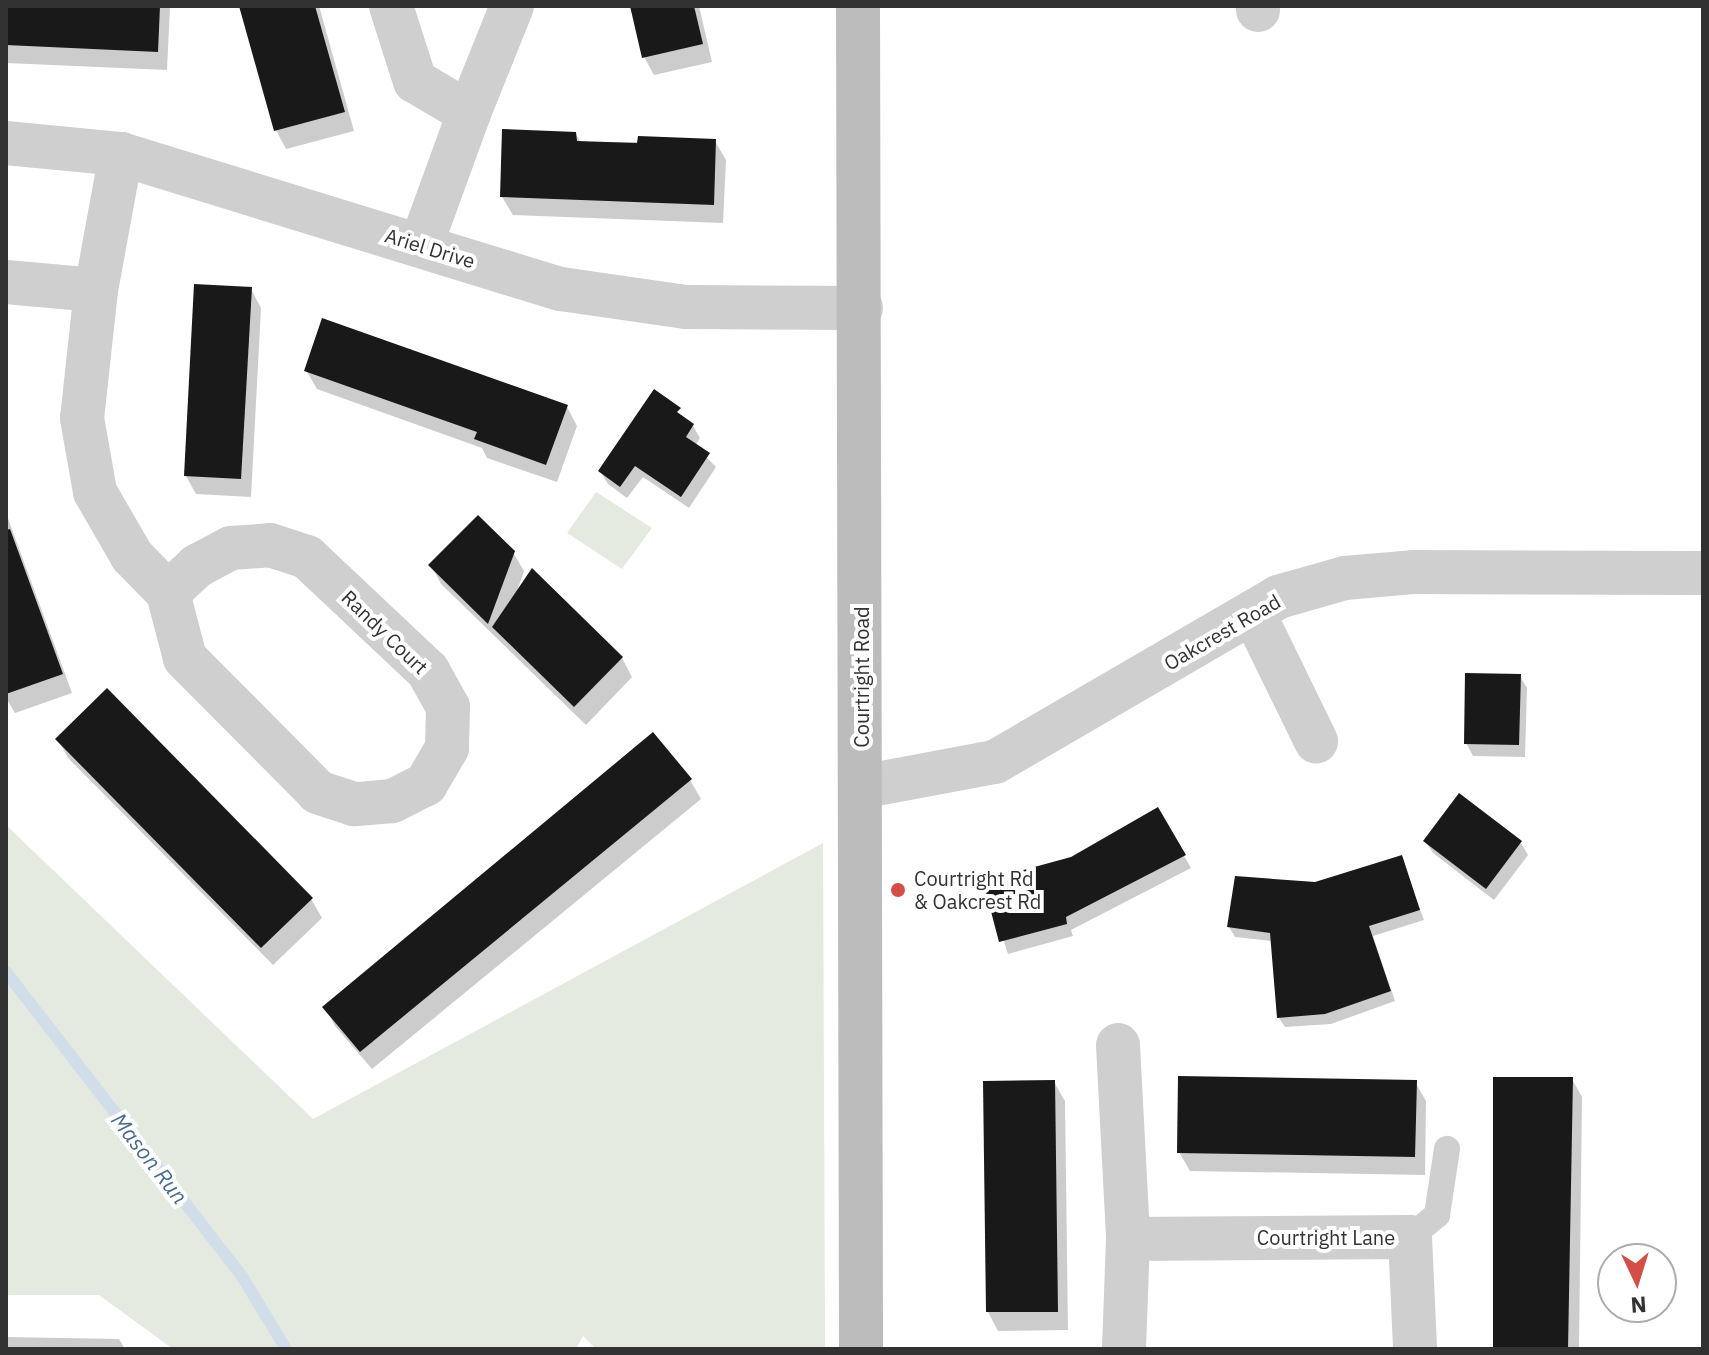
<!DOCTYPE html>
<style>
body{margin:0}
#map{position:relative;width:1709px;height:1355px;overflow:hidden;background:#fff;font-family:"IBM Plex Sans",sans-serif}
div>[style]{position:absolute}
.green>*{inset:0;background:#e4eadf}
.shadow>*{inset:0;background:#0003}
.stream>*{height:12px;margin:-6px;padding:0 6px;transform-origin:6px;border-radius:6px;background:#d1deea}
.building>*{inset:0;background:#191919}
.lane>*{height:26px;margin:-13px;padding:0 13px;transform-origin:13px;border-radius:13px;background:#cfcfcf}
.street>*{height:44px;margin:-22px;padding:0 22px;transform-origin:22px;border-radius:22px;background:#cfcfcf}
.secondary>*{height:44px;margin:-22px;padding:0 22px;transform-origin:22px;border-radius:22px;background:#bcbcbc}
.dots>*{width:22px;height:22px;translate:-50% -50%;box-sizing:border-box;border:4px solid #fff;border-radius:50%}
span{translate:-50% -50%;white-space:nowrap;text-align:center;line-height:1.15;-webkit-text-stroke:8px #fff;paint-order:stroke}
.street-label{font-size:20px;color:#323232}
.poi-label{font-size:20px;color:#323232}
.left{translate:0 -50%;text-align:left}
.water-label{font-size:22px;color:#476a8d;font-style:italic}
.frame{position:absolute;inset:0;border:8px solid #323232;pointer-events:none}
.north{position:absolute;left:1597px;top:1243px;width:80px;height:80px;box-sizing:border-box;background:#fff;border:2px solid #adadad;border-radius:50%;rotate:176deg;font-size:22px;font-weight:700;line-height:32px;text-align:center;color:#323232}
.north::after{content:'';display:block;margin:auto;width:28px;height:36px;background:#d44e49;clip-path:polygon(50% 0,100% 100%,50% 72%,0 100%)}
</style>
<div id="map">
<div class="green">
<i style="clip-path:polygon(596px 492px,652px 528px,622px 569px,567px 533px)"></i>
<i style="clip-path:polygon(6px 825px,313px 1119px,823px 843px,825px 1349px,596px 1349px,583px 1336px,576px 1349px,173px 1349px,99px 1295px,6px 1295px)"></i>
</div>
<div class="shadow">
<i style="clip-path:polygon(6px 6px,170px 6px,167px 70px,6px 63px)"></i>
<i style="clip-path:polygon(241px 6px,319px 6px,354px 131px,286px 149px,276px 130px)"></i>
<i style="clip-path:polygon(632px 6px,699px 6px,712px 62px,654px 75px,644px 57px)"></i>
<i style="clip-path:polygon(575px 133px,581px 143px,715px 141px,726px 160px,723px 223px,513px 215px,502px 197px)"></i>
<i style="clip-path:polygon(251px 289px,261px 308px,251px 497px,196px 494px,186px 476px)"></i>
<i style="clip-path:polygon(306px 370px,567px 407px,577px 426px,557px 482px,487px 458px,482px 448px,317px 389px)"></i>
<i style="clip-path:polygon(693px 426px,700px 438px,695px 446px,716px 467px,689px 508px,643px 477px,627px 498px,608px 484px,600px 471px)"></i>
<i style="clip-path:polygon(6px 513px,72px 693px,15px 713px,6px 698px)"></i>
<i style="clip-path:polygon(513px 552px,524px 571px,517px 591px,622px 658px,632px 677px,586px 725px,441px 584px,431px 565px)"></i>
<i style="clip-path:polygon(1520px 676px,1527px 688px,1525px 757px,1473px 756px,1466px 743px)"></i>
<i style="clip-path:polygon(58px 739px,311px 899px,322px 918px,273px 965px,68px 758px)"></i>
<i style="clip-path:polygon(690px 780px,701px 799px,372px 1069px,335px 1026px,325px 1007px)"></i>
<i style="clip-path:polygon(1459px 796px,1521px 843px,1528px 855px,1494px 900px,1433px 853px,1425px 841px)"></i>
<i style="clip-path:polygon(1157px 810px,1191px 868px,1071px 930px,1073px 936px,1008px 954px,985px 883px,1071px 859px)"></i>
<i style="clip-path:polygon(1401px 857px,1424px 920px,1373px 936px,1395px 1001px,1331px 1024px,1285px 1027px,1279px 1018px,1272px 941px,1235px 937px,1229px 927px,1315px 884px)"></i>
<i style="clip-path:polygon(1572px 1079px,1582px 1097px,1579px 1349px,1494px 1349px)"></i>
<i style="clip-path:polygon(1054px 1082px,1065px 1101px,1068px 1330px,998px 1331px,988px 1312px)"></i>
<i style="clip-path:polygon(1415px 1082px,1426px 1101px,1425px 1175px,1190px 1171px,1179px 1152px)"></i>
<i style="clip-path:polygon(6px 1337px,119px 1339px,125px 1349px,6px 1349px)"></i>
</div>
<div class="stream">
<i style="left:6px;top:972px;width:387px;rotate:52.2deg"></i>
<i style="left:243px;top:1278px;width:83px;rotate:58.8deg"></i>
</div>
<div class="building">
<i style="clip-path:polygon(6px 6px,160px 6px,158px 52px,6px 45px)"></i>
<i style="clip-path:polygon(239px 6px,315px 6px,345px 112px,274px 131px)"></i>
<i style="clip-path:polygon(630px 6px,694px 6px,703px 44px,642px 58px)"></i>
<i style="clip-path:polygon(502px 129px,576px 132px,577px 141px,637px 143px,638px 136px,716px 139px,714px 205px,500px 197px)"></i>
<i style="clip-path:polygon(194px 284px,252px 287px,241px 479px,184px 476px)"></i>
<i style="clip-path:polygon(322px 318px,568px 405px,546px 465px,474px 439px,477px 432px,304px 371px)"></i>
<i style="clip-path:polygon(654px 389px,681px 408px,677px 412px,694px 424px,686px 437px,710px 453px,681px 497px,635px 466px,620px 487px,598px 471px)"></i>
<i style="clip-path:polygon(478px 515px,515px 551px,488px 624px,428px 565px)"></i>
<i style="clip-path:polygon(10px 529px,63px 674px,6px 694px,6px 530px)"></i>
<i style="clip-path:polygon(532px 568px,623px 657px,574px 707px,492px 627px)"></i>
<i style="clip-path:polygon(1465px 673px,1521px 674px,1519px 745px,1464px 744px)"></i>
<i style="clip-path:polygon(107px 688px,313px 898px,261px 948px,55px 739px)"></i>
<i style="clip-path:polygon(653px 732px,692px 779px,360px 1052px,322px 1007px)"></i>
<i style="clip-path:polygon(1459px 793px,1522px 841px,1486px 889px,1423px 841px)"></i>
<i style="clip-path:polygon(1158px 807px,1186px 855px,1066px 917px,1067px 924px,999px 942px,983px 881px,1071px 857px)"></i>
<i style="clip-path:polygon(1402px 855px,1420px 910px,1369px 926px,1391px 991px,1325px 1014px,1277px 1018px,1270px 933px,1227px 927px,1235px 876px,1315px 882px)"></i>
<i style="clip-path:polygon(1178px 1076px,1417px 1080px,1415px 1157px,1177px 1153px)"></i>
<i style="clip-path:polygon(1493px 1077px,1573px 1077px,1568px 1349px,1493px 1349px)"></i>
<i style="clip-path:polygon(1055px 1080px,1058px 1312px,986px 1312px,983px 1081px)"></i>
</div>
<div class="lane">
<i style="left:1410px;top:1237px;width:35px;rotate:-39deg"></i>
<i style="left:1437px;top:1215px;width:67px;rotate:-81.4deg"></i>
</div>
<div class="street">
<i style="left:391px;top:6px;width:79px;rotate:72.3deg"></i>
<i style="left:415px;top:81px;width:63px;rotate:30.7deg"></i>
<i style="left:469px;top:113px;width:115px;rotate:-68.1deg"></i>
<i style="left:1258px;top:6px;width:4px;rotate:90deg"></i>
<i style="left:6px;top:143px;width:116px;rotate:5.5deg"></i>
<i style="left:121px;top:154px;width:460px;rotate:17.1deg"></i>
<i style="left:561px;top:289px;width:126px;rotate:8.2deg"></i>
<i style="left:686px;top:307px;width:175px;rotate:0.3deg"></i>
<i style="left:121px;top:154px;width:138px;rotate:100.4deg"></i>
<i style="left:96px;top:290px;width:129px;rotate:96.2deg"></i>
<i style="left:82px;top:418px;width:75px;rotate:80deg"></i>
<i style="left:95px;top:492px;width:74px;rotate:60deg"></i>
<i style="left:132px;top:556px;width:52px;rotate:45.8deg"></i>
<i style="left:421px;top:245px;width:140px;rotate:-70deg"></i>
<i style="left:6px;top:282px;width:90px;rotate:5.1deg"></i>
<i style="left:270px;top:545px;width:39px;rotate:18deg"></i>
<i style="left:307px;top:557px;width:166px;rotate:43.3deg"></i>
<i style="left:428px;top:671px;width:41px;rotate:60.9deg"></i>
<i style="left:448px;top:707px;width:41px;rotate:91.4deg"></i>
<i style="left:447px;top:748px;width:42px;rotate:120.3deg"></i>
<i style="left:426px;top:784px;width:38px;rotate:153deg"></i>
<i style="left:392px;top:801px;width:38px;rotate:175deg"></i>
<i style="left:354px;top:804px;width:38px;rotate:-162deg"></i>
<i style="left:318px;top:792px;width:189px;rotate:-134.8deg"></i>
<i style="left:185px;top:658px;width:67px;rotate:-104.7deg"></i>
<i style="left:168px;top:593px;width:40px;rotate:-43deg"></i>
<i style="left:197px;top:566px;width:38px;rotate:-28deg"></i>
<i style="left:231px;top:548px;width:39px;rotate:-4deg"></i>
<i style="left:1253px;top:612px;width:144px;rotate:64deg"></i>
<i style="left:861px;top:787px;width:136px;rotate:-10.6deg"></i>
<i style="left:995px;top:762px;width:328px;rotate:-30.2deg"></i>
<i style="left:1278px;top:597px;width:70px;rotate:-15.8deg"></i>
<i style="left:1345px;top:578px;width:68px;rotate:-5deg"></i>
<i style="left:1413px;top:572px;width:290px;rotate:0.2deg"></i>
<i style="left:1118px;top:1045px;width:194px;rotate:87deg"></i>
<i style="left:1128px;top:1239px;width:110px;rotate:92.1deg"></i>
<i style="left:1128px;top:1239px;width:282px;rotate:-0.4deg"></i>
<i style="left:1410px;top:1237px;width:112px;rotate:87.4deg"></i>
</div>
<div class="secondary">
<i style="left:858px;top:6px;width:1343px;rotate:89.87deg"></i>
</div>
<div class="dots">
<i style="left:898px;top:890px;background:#d44e49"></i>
</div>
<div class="street-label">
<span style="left:430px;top:248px;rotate:17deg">Ariel Drive</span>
<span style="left:385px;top:632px;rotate:44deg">Randy Court</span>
<span style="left:1222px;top:632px;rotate:-30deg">Oakcrest Road</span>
<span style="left:861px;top:677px;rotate:-90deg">Courtright Road</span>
<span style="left:1326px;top:1237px">Courtright Lane</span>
</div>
<div class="poi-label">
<span class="left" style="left:914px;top:890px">Courtright Rd<br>&amp; Oakcrest Rd</span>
</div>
<div class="water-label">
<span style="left:150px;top:1158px;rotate:52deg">Mason Run</span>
</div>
<div class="frame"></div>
<div class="north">N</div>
</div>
